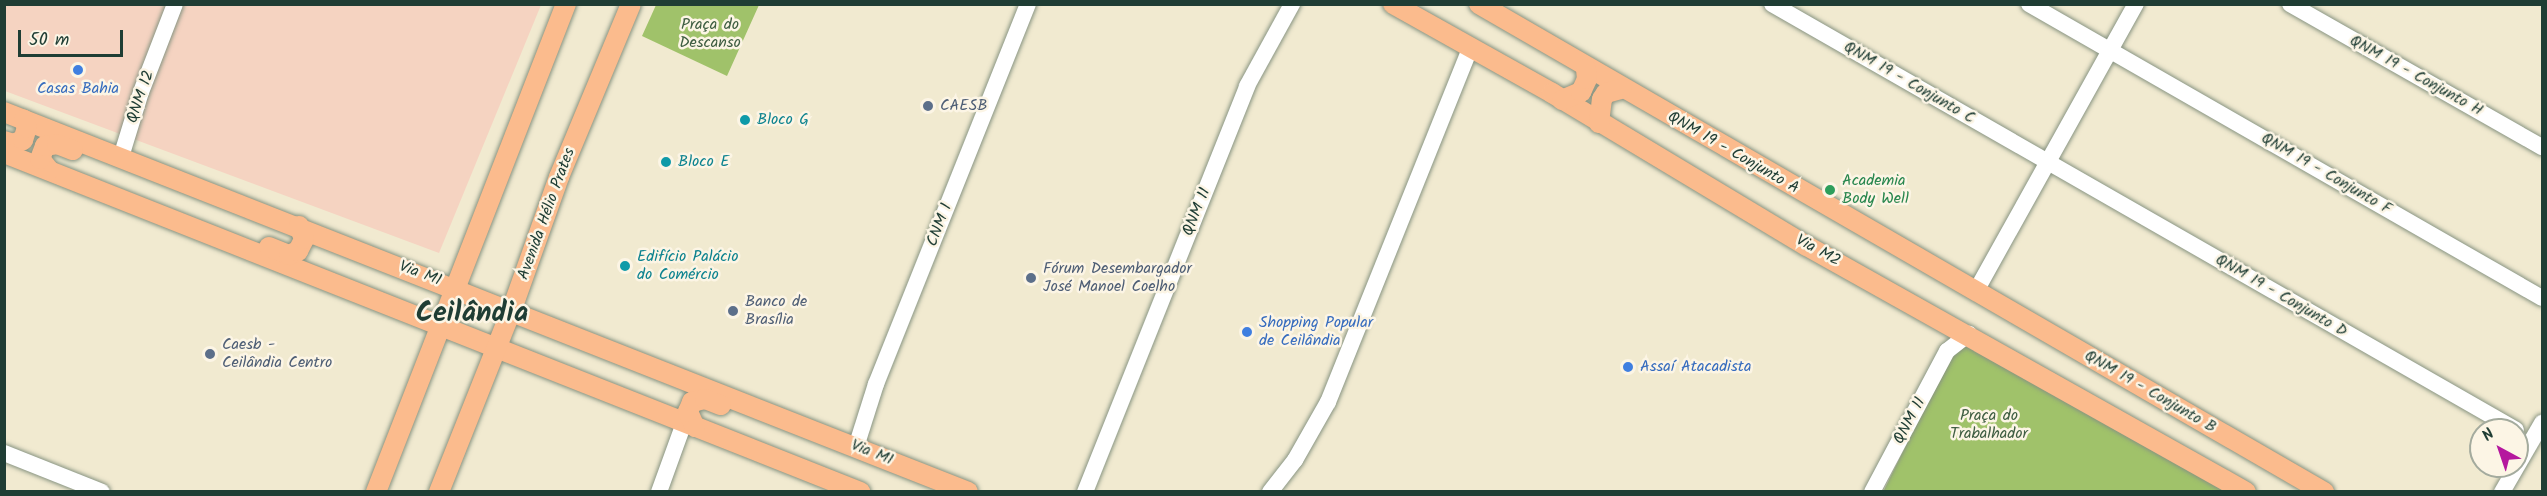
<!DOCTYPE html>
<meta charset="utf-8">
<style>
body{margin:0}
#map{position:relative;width:2547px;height:496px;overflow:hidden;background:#f1ead0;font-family:Kalam,sans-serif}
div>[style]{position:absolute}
.built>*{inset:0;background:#f5d3c1}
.green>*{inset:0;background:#a0c26a}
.roads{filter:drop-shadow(0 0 2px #889482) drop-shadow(0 0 2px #889482)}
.minor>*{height:16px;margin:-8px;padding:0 8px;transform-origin:8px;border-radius:8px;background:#fff}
.major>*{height:20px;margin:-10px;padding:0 10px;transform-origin:10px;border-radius:10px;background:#fbbb8d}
.dots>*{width:16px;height:16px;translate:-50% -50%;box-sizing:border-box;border:3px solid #fcf5e5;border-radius:50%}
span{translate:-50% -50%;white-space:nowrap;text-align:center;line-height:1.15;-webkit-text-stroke:5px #fcf5e5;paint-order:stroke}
.park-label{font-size:16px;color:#3f5e42}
.street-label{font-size:16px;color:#1f3d34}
.shop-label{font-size:16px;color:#366cbe}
.left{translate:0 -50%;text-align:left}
.service-label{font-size:16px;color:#4e5e75}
.culture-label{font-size:16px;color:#0d838f}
.leisure-label{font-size:16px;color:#27864d}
.town-label{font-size:28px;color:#1f3d34;font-weight:700}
.frame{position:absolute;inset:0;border:6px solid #1f3d34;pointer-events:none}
.north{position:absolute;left:2469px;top:418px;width:60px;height:60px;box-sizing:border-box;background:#fcf5e5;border:2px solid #a4ab9e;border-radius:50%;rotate:320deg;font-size:16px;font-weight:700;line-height:24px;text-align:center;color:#1f3d34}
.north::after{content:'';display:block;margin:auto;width:21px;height:27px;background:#b5179e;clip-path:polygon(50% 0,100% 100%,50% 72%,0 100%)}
.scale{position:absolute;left:18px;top:30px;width:105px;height:27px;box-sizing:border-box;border:3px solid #1f3d34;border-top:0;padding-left:8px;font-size:18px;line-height:21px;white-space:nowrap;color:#1f3d34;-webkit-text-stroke:4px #fcf5e5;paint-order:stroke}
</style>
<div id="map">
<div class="built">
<i style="clip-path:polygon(4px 5px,541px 5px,439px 253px,5px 91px)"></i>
</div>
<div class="green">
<i style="clip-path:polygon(656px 5px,656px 4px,759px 5px,727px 76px,642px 36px)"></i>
<i style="clip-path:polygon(1964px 339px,2241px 492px,1883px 492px,1956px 344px)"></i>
</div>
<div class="roads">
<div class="minor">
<i style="left:1772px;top:4px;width:857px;rotate:29.79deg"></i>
<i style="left:2029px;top:4px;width:591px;rotate:29.82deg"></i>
<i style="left:2290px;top:4px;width:290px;rotate:29.6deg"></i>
<i style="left:121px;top:157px;width:68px;rotate:-72.9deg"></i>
<i style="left:141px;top:92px;width:94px;rotate:-68.9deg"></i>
<i style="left:1976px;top:291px;width:329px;rotate:-60.9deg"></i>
<i style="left:856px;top:447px;width:66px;rotate:-72.4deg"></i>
<i style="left:876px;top:384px;width:409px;rotate:-68.2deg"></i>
<i style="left:4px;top:453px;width:105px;rotate:21.7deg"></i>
<i style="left:659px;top:492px;width:73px;rotate:-70.1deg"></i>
<i style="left:1085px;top:492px;width:437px;rotate:-68.2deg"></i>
<i style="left:1247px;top:86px;width:94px;rotate:-61.2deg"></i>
<i style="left:1270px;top:492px;width:41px;rotate:-52deg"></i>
<i style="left:1295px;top:460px;width:67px;rotate:-60.4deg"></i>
<i style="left:1328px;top:402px;width:381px;rotate:-68.1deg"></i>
<i style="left:1872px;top:492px;width:160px;rotate:-62deg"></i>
<i style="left:1947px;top:351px;width:28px;rotate:-38deg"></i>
<i style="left:2502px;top:492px;width:80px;rotate:-59.9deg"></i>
</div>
<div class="major">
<i style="left:1393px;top:4px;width:182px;rotate:29.2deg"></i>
<i style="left:1552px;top:93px;width:297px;rotate:31deg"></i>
<i style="left:1807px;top:246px;width:503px;rotate:29.26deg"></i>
<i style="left:1479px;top:4px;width:976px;rotate:30.01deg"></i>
<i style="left:1562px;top:100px;width:21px;rotate:-23deg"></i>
<i style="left:1581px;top:92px;width:14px;rotate:-65deg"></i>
<i style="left:1587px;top:79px;width:10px;rotate:-96deg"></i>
<i style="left:4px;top:112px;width:1036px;rotate:21.51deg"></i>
<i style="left:1599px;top:123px;width:24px;rotate:-83deg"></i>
<i style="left:1602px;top:99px;width:7px;rotate:-56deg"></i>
<i style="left:1606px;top:93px;width:16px;rotate:-15deg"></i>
<i style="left:4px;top:141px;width:9px;rotate:18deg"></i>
<i style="left:13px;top:144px;width:11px;rotate:-22deg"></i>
<i style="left:23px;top:140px;width:13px;rotate:-72deg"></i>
<i style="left:27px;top:128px;width:9px;rotate:-111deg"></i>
<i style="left:4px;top:153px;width:921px;rotate:21.6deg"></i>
<i style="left:49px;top:170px;width:14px;rotate:-129deg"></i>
<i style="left:40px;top:159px;width:14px;rotate:-69deg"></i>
<i style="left:45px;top:146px;width:12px;rotate:-9deg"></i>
<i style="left:57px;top:144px;width:17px;rotate:21deg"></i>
<i style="left:269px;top:247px;width:22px;rotate:22deg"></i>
<i style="left:289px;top:255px;width:10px;rotate:-24deg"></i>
<i style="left:298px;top:251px;width:13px;rotate:-63deg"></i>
<i style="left:304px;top:239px;width:14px;rotate:-111deg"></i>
<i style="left:695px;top:427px;width:17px;rotate:-115deg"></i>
<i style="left:688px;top:412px;width:11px;rotate:-68deg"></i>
<i style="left:692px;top:402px;width:13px;rotate:-13deg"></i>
<i style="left:705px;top:399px;width:17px;rotate:21deg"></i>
<i style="left:376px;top:492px;width:524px;rotate:-68.73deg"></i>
<i style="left:439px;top:492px;width:197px;rotate:-68.3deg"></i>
<i style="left:512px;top:309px;width:140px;rotate:-70.4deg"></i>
<i style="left:559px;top:177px;width:187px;rotate:-67.4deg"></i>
</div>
</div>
<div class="dots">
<i style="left:78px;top:70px;background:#3f7fe0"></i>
<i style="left:928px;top:106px;background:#5c6f8a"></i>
<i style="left:745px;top:120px;background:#0f9aa8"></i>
<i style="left:666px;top:162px;background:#0f9aa8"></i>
<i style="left:1830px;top:190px;background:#2e9e5b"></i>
<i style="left:625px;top:266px;background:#0f9aa8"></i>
<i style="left:1031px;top:278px;background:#5c6f8a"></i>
<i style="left:733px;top:311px;background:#5c6f8a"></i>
<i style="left:1247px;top:332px;background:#3f7fe0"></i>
<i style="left:210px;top:354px;background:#5c6f8a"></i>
<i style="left:1628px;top:367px;background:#3f7fe0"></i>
</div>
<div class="park-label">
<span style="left:710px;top:34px">Praça do<br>Descanso</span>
<span style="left:1989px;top:425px">Praça do<br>Trabalhador</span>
</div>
<div class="street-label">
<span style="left:2416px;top:76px;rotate:29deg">QNM 19 - Conjunto H</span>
<span style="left:1909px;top:83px;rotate:30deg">QNM 19 - Conjunto C</span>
<span style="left:141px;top:97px;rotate:-71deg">QNM 12</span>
<span style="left:1733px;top:153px;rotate:30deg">QNM 19 - Conjunto A</span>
<span style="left:2326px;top:174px;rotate:30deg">QNM 19 - Conjunto F</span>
<span style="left:1197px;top:212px;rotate:-68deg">QNM 11</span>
<span style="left:547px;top:214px;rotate:-70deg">Avenida Hélio Prates</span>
<span style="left:940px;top:225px;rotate:-69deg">CNM 1</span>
<span style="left:1818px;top:251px;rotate:29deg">Via M2</span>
<span style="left:420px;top:274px;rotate:21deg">Via M1</span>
<span style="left:2281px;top:296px;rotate:30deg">QNM 19 - Conjunto D</span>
<span style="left:2150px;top:392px;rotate:30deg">QNM 19 - Conjunto B</span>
<span style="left:1910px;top:421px;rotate:-62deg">QNM 11</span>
<span style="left:872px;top:453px;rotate:22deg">Via M1</span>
</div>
<div class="shop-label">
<span style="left:78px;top:89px">Casas Bahia</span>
<span class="left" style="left:1259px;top:332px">Shopping Popular<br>de Ceilândia</span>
<span class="left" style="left:1640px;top:367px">Assaí Atacadista</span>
</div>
<div class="service-label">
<span class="left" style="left:940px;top:106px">CAESB</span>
<span class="left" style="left:1043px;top:278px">Fórum Desembargador<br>José Manoel Coelho</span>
<span class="left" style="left:745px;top:311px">Banco de<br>Brasília</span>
<span class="left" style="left:222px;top:354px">Caesb -<br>Ceilândia Centro</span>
</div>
<div class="culture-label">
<span class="left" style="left:757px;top:120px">Bloco G</span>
<span class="left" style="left:678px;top:162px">Bloco E</span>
<span class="left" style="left:637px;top:266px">Edifício Palácio<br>do Comércio</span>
</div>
<div class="leisure-label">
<span class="left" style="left:1842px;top:190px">Academia<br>Body Well</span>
</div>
<div class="town-label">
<span style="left:472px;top:314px">Ceilândia</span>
</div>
<div class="frame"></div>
<div class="north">N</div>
<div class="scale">50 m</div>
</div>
